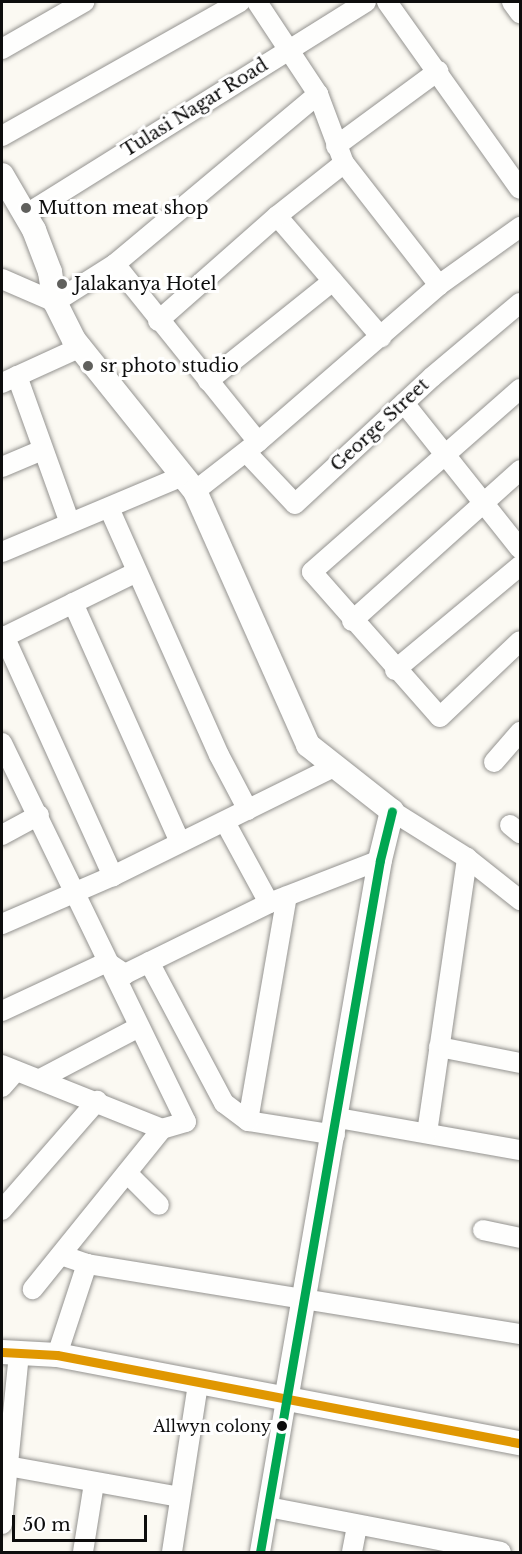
<!DOCTYPE html>
<style>
body{margin:0}
#map{position:relative;width:522px;height:1554px;overflow:hidden;background:#fbf9f2;font-family:"Libre Baskerville",serif}
div>[style]{position:absolute}
.roads{filter:drop-shadow(0 0 2px #949390) drop-shadow(0 0 2px #949390)}
.minor>*{height:20px;margin:-10px;padding:0 10px;transform-origin:10px;border-radius:10px;background:#fefefd}
.tertiary>*{height:24px;margin:-12px;padding:0 12px;transform-origin:12px;border-radius:12px;background:#fefefd}
.bus-1>*{height:9px;margin:-4.5px;padding:0 4.5px;transform-origin:4.5px;border-radius:4.5px;background:#e09701}
.bus-2>*{height:9px;margin:-4.5px;padding:0 4.5px;transform-origin:4.5px;border-radius:4.5px;background:#00a651}
.dots>*{width:16px;height:16px;translate:-50% -50%;box-sizing:border-box;border:3px solid #fff;border-radius:50%}
span{translate:-50% -50%;white-space:nowrap;text-align:center;line-height:1.15;-webkit-text-stroke:6px #fff;paint-order:stroke}
.bus-label{font-size:16px;color:#0d0d0d}
.right{translate:-100% -50%;text-align:right}
.street-label{font-size:18px;color:#0d0d0d}
.poi-label{font-size:18px;color:#0d0d0d}
.left{translate:0 -50%;text-align:left}
.frame{position:absolute;inset:0;border:3px solid #0d0d0d;pointer-events:none}
.scale{position:absolute;left:12px;top:1515px;width:135px;height:27px;box-sizing:border-box;border:3px solid #0d0d0d;border-top:0;padding-left:8px;font-size:18px;line-height:21px;white-space:nowrap;color:#0d0d0d;-webkit-text-stroke:4px #fff;paint-order:stroke}
</style>
<div id="map">
<div class="roads">
<div class="minor">
<i style="left:257px;top:2px;width:110px;rotate:56.5deg"></i>
<i style="left:318px;top:94px;width:74px;rotate:69.4deg"></i>
<i style="left:387px;top:2px;width:229px;rotate:54.6deg"></i>
<i style="left:512px;top:2px;width:14px;rotate:54deg"></i>
<i style="left:2px;top:49px;width:95px;rotate:-29.8deg"></i>
<i style="left:2px;top:136px;width:273px;rotate:-29.4deg"></i>
<i style="left:336px;top:146px;width:127px;rotate:-36.3deg"></i>
<i style="left:25px;top:215px;width:402px;rotate:-32deg"></i>
<i style="left:277px;top:216px;width:160px;rotate:49.3deg"></i>
<i style="left:115px;top:264px;width:228px;rotate:51.2deg"></i>
<i style="left:2px;top:279px;width:58px;rotate:23.5deg"></i>
<i style="left:55px;top:302px;width:71px;rotate:-32.3deg"></i>
<i style="left:115px;top:264px;width:265px;rotate:-39.9deg"></i>
<i style="left:158px;top:321px;width:159px;rotate:-41.4deg"></i>
<i style="left:277px;top:216px;width:85px;rotate:-38.3deg"></i>
<i style="left:344px;top:163px;width:155px;rotate:52.1deg"></i>
<i style="left:17px;top:376px;width:156px;rotate:70.2deg"></i>
<i style="left:208px;top:381px;width:160px;rotate:-38.7deg"></i>
<i style="left:2px;top:383px;width:87px;rotate:-24.5deg"></i>
<i style="left:520px;top:389px;width:277px;rotate:138.7deg"></i>
<i style="left:312px;top:572px;width:193px;rotate:48.6deg"></i>
<i style="left:440px;top:717px;width:110px;rotate:-43.5deg"></i>
<i style="left:404px;top:403px;width:186px;rotate:51.5deg"></i>
<i style="left:246px;top:452px;width:71px;rotate:46.7deg"></i>
<i style="left:295px;top:504px;width:187px;rotate:-42.8deg"></i>
<i style="left:432px;top:377px;width:115px;rotate:-40.1deg"></i>
<i style="left:2px;top:467px;width:43px;rotate:-23deg"></i>
<i style="left:195px;top:491px;width:80px;rotate:-37.9deg"></i>
<i style="left:258px;top:442px;width:240px;rotate:-40.9deg"></i>
<i style="left:439px;top:285px;width:100px;rotate:-35.6deg"></i>
<i style="left:109px;top:508px;width:270px;rotate:66deg"></i>
<i style="left:219px;top:755px;width:62px;rotate:62.2deg"></i>
<i style="left:2px;top:552px;width:196px;rotate:-22.8deg"></i>
<i style="left:73px;top:603px;width:262px;rotate:65.9deg"></i>
<i style="left:352px;top:621px;width:226px;rotate:-41.9deg"></i>
<i style="left:4px;top:636px;width:264px;rotate:65.6deg"></i>
<i style="left:2px;top:638px;width:150px;rotate:-26.1deg"></i>
<i style="left:395px;top:670px;width:163px;rotate:-39.8deg"></i>
<i style="left:2px;top:743px;width:421px;rotate:64.1deg"></i>
<i style="left:186px;top:1122px;width:25px;rotate:164deg"></i>
<i style="left:162px;top:1129px;width:206px;rotate:128.9deg"></i>
<i style="left:494px;top:762px;width:40px;rotate:-49deg"></i>
<i style="left:392px;top:811px;width:89px;rotate:32.1deg"></i>
<i style="left:467px;top:858px;width:68px;rotate:38.4deg"></i>
<i style="left:225px;top:822px;width:92px;rotate:61.5deg"></i>
<i style="left:510px;top:825px;width:13px;rotate:39deg"></i>
<i style="left:2px;top:835px;width:42px;rotate:-28.4deg"></i>
<i style="left:2px;top:924px;width:121px;rotate:-23.4deg"></i>
<i style="left:113px;top:876px;width:249px;rotate:-26.3deg"></i>
<i style="left:149px;top:962px;width:160px;rotate:62deg"></i>
<i style="left:224px;top:1103px;width:30px;rotate:37deg"></i>
<i style="left:248px;top:1121px;width:88px;rotate:9.1deg"></i>
<i style="left:2px;top:1011px;width:116px;rotate:-25deg"></i>
<i style="left:107px;top:962px;width:22px;rotate:34deg"></i>
<i style="left:125px;top:974px;width:161px;rotate:-26.2deg"></i>
<i style="left:269px;top:903px;width:119px;rotate:-21.2deg"></i>
<i style="left:439px;top:1047px;width:83px;rotate:11.2deg"></i>
<i style="left:2px;top:1065px;width:172px;rotate:21.8deg"></i>
<i style="left:40px;top:1079px;width:110px;rotate:-27.7deg"></i>
<i style="left:2px;top:1087px;width:21px;rotate:-49deg"></i>
<i style="left:338px;top:1118px;width:185px;rotate:10deg"></i>
<i style="left:248px;top:1121px;width:228px;rotate:-80.2deg"></i>
<i style="left:427px;top:1133px;width:278px;rotate:-81.7deg"></i>
<i style="left:127px;top:1173px;width:45px;rotate:45deg"></i>
<i style="left:2px;top:1210px;width:145px;rotate:-48.9deg"></i>
<i style="left:483px;top:1230px;width:38px;rotate:12deg"></i>
<i style="left:61px;top:1255px;width:28px;rotate:19deg"></i>
<i style="left:87px;top:1264px;width:439px;rotate:9.2deg"></i>
<i style="left:57px;top:1355px;width:96px;rotate:-71.8deg"></i>
<i style="left:2px;top:1465px;width:180px;rotate:10.2deg"></i>
<i style="left:268px;top:1507px;width:237px;rotate:10.9deg"></i>
<i style="left:2px;top:1524px;width:170px;rotate:-84.3deg"></i>
<i style="left:83px;top:1552px;width:70px;rotate:-80.9deg"></i>
<i style="left:172px;top:1552px;width:169px;rotate:-81.2deg"></i>
<i style="left:260px;top:1552px;width:154px;rotate:-80.3deg"></i>
<i style="left:352px;top:1552px;width:26px;rotate:-79deg"></i>
</div>
<div class="tertiary">
<i style="left:2px;top:175px;width:64px;rotate:59.8deg"></i>
<i style="left:34px;top:230px;width:45px;rotate:69.1deg"></i>
<i style="left:50px;top:272px;width:30px;rotate:81deg"></i>
<i style="left:55px;top:302px;width:42px;rotate:63.4deg"></i>
<i style="left:74px;top:340px;width:193px;rotate:51.3deg"></i>
<i style="left:195px;top:491px;width:278px;rotate:66deg"></i>
<i style="left:308px;top:745px;width:107px;rotate:38.2deg"></i>
<i style="left:392px;top:811px;width:50px;rotate:103.8deg"></i>
<i style="left:380px;top:860px;width:548px;rotate:99.87deg"></i>
<i style="left:2px;top:1352px;width:55px;rotate:3.1deg"></i>
<i style="left:57px;top:1355px;width:471px;rotate:10.8deg"></i>
</div>
</div>
<div class="bus-1">
<i style="left:2px;top:1352px;width:55px;rotate:3.1deg"></i>
<i style="left:57px;top:1355px;width:471px;rotate:10.8deg"></i>
</div>
<div class="bus-2">
<i style="left:260px;top:1552px;width:702px;rotate:-80.16deg"></i>
<i style="left:380px;top:860px;width:50px;rotate:-76.2deg"></i>
</div>
<div class="dots">
<i style="left:26px;top:208px;background:#60605d"></i>
<i style="left:62px;top:284px;background:#60605d"></i>
<i style="left:88px;top:366px;background:#60605d"></i>
<i style="left:282px;top:1426px;background:#0d0d0d"></i>
</div>
<div class="bus-label">
<span class="right" style="left:271px;top:1426px">Allwyn colony</span>
</div>
<div class="street-label">
<span style="left:195px;top:108px;rotate:-32deg">Tulasi Nagar Road</span>
<span style="left:380px;top:425px;rotate:-43deg">George Street</span>
</div>
<div class="poi-label">
<span class="left" style="left:38px;top:208px">Mutton meat shop</span>
<span class="left" style="left:74px;top:284px">Jalakanya Hotel</span>
<span class="left" style="left:100px;top:366px">sr photo studio</span>
</div>
<div class="frame"></div>
<div class="scale">50 m</div>
</div>
